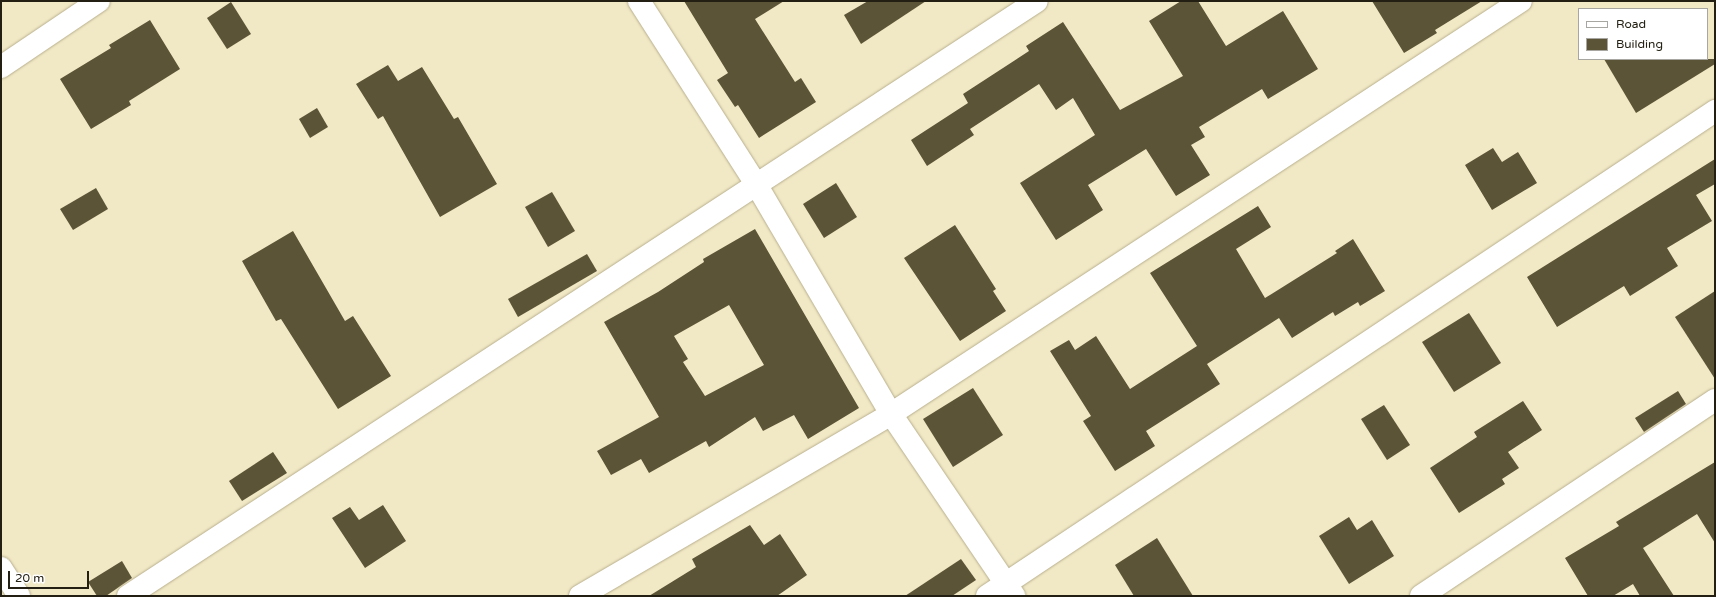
<!DOCTYPE html>
<style>
body{margin:0}
#map{position:relative;width:1716px;height:597px;overflow:hidden;background:#f1e8c5;font-family:"Varela Round",sans-serif}
div>[style]{position:absolute}
.building>*{inset:0;background:#5c5436}
.roads{filter:drop-shadow(0 0 1px #b8af8e) drop-shadow(0 0 1px #b8af8e)}
.minor>*{height:22px;margin:-11px;padding:0 11px;transform-origin:11px;border-radius:11px;background:#fff}
span{translate:-50% -50%;white-space:nowrap;text-align:center;line-height:1.15;-webkit-text-stroke:4px #fff;paint-order:stroke}
.frame{position:absolute;inset:0;border:2px solid #232013;pointer-events:none}
.legend{position:absolute;left:1578px;top:8px;width:130px;height:52px;box-sizing:border-box;background:#fff;border:1px solid #a7a6a1;margin:0;padding:5px 7px;list-style:none;font-size:12px;color:#232013}
.legend li{display:flex;align-items:center;gap:8px;height:20px}
.legend b{width:20px;border:1px solid #a7a6a1}
.scale{position:absolute;left:8px;top:571px;width:81px;height:18px;box-sizing:border-box;border:2px solid #232013;border-top:0;padding-left:5px;font-size:12px;line-height:14px;white-space:nowrap;color:#232013;-webkit-text-stroke:3px #fff;paint-order:stroke}
</style>
<div id="map">
<div class="building">
<i style="clip-path:polygon(684px 1px,784px 1px,755px 19px,795px 82px,801px 78px,816px 102px,759px 138px,738px 105px,735px 107px,717px 80px,728px 73px)"></i>
<i style="clip-path:polygon(868px 1px,926px 1px,861px 44px,844px 15px)"></i>
<i style="clip-path:polygon(1181px 1px,1198px 1px,1226px 46px,1283px 11px,1318px 69px,1268px 99px,1262px 89px,1199px 127px,1205px 137px,1191px 145px,1210px 175px,1176px 196px,1146px 149px,1088px 185px,1103px 210px,1056px 240px,1020px 183px,1095px 135px,1073px 98px,1056px 110px,1039px 84px,970px 129px,974px 135px,927px 166px,911px 140px,968px 103px,963px 94px,1029px 51px,1026px 46px,1063px 22px,1120px 110px,1183px 76px,1149px 21px)"></i>
<i style="clip-path:polygon(1372px 1px,1482px 1px,1435px 30px,1437px 33px,1404px 53px)"></i>
<i style="clip-path:polygon(231px 2px,251px 34px,227px 49px,207px 18px)"></i>
<i style="clip-path:polygon(150px 20px,180px 69px,129px 101px,131px 105px,91px 129px,60px 79px,111px 48px,109px 45px)"></i>
<i style="clip-path:polygon(1604px 59px,1715px 59px,1715px 64px,1636px 113px)"></i>
<i style="clip-path:polygon(388px 65px,398px 81px,422px 67px,454px 119px,458px 117px,497px 184px,440px 217px,383px 116px,378px 119px,356px 84px)"></i>
<i style="clip-path:polygon(317px 108px,328px 127px,310px 138px,299px 119px)"></i>
<i style="clip-path:polygon(1493px 148px,1502px 162px,1518px 152px,1537px 183px,1492px 210px,1465px 165px)"></i>
<i style="clip-path:polygon(1715px 159px,1715px 184px,1696px 195px,1712px 221px,1667px 248px,1678px 266px,1630px 296px,1624px 286px,1557px 327px,1527px 277px)"></i>
<i style="clip-path:polygon(836px 183px,857px 217px,824px 238px,803px 204px)"></i>
<i style="clip-path:polygon(96px 188px,108px 209px,73px 230px,60px 209px)"></i>
<i style="clip-path:polygon(552px 192px,575px 231px,548px 247px,525px 207px)"></i>
<i style="clip-path:polygon(1258px 206px,1271px 227px,1236px 249px,1265px 298px,1337px 253px,1335px 251px,1353px 239px,1385px 291px,1360px 306px,1358px 302px,1335px 316px,1333px 312px,1292px 338px,1279px 318px,1207px 364px,1220px 384px,1146px 431px,1155px 446px,1115px 471px,1083px 421px,1091px 416px,1050px 351px,1069px 340px,1075px 350px,1096px 336px,1130px 389px,1197px 346px,1150px 273px)"></i>
<i style="clip-path:polygon(955px 225px,996px 289px,993px 291px,1006px 311px,960px 341px,904px 258px)"></i>
<i style="clip-path:polygon(evenodd,755px 229px,859px 408px,808px 439px,794px 415px,763px 431px,755px 417px,709px 447px,706px 441px,649px 473px,641px 459px,611px 475px,597px 451px,659px 417px,604px 322px,658px 292px,704px 262px,703px 259px,755px 229px,729px 305px,764px 365px,705px 396px,683px 362px,688px 359px,674px 336px,729px 305px)"></i>
<i style="clip-path:polygon(293px 231px,345px 321px,353px 316px,391px 376px,338px 409px,281px 319px,276px 321px,242px 261px)"></i>
<i style="clip-path:polygon(587px 254px,597px 271px,518px 317px,508px 299px)"></i>
<i style="clip-path:polygon(1715px 291px,1715px 379px,1675px 317px)"></i>
<i style="clip-path:polygon(1469px 313px,1501px 363px,1454px 392px,1422px 342px)"></i>
<i style="clip-path:polygon(973px 388px,1003px 435px,953px 467px,923px 419px)"></i>
<i style="clip-path:polygon(1678px 391px,1686px 404px,1644px 432px,1635px 418px)"></i>
<i style="clip-path:polygon(1523px 401px,1542px 430px,1508px 452px,1519px 468px,1502px 479px,1505px 484px,1459px 513px,1430px 468px,1477px 437px,1474px 432px)"></i>
<i style="clip-path:polygon(1384px 405px,1410px 445px,1387px 460px,1361px 419px)"></i>
<i style="clip-path:polygon(273px 452px,287px 473px,242px 501px,229px 481px)"></i>
<i style="clip-path:polygon(1715px 462px,1715px 543px,1697px 514px,1643px 548px,1674px 596px,1640px 596px,1633px 584px,1613px 596px,1588px 596px,1565px 558px,1619px 526px,1616px 522px)"></i>
<i style="clip-path:polygon(383px 505px,406px 541px,365px 568px,332px 518px,350px 507px,359px 520px)"></i>
<i style="clip-path:polygon(1349px 517px,1357px 530px,1372px 520px,1394px 556px,1349px 584px,1319px 536px)"></i>
<i style="clip-path:polygon(750px 525px,764px 545px,780px 534px,807px 575px,777px 596px,649px 596px,696px 567px,692px 559px)"></i>
<i style="clip-path:polygon(1157px 538px,1193px 596px,1134px 596px,1115px 565px)"></i>
<i style="clip-path:polygon(961px 559px,976px 580px,952px 596px,905px 596px)"></i>
<i style="clip-path:polygon(122px 561px,132px 578px,106px 596px,97px 596px,88px 582px)"></i>
</div>
<div class="roads">
<div class="minor">
<i style="left:639px;top:1px;width:217px;rotate:57.4deg"></i>
<i style="left:756px;top:184px;width:267px;rotate:59.6deg"></i>
<i style="left:891px;top:414px;width:220px;rotate:55.9deg"></i>
<i style="left:1px;top:67px;width:118px;rotate:-34deg"></i>
<i style="left:1px;top:568px;width:33px;rotate:57deg"></i>
<i style="left:128px;top:596px;width:1086px;rotate:-33.21deg"></i>
<i style="left:580px;top:596px;width:360px;rotate:-30.3deg"></i>
<i style="left:891px;top:414px;width:753px;rotate:-33.25deg"></i>
<i style="left:987px;top:596px;width:875px;rotate:-33.67deg"></i>
<i style="left:1421px;top:596px;width:353px;rotate:-33.7deg"></i>
</div>
</div>
<div class="frame"></div>
<ul class="legend">
<li><b style="height:5px;background:#fff"></b>Road</li>
<li><b style="height:11px;background:#5c5436"></b>Building</li>
</ul>
<div class="scale">20 m</div>
</div>
